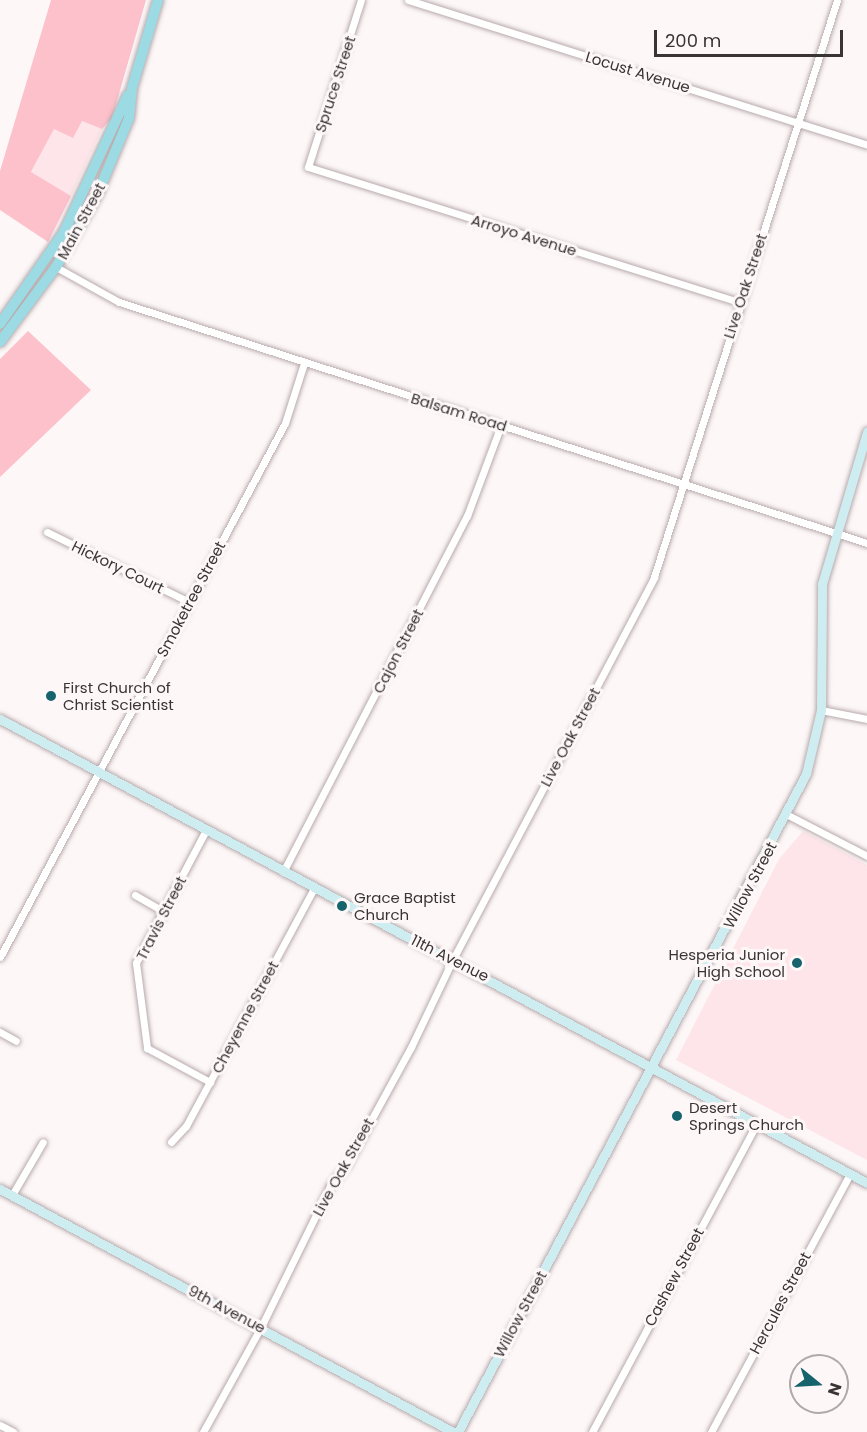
<!DOCTYPE html>
<style>
body{margin:0}
#map{position:relative;width:867px;height:1432px;overflow:hidden;background:#fdf7f8;font-family:Poppins,sans-serif}
div>[style]{position:absolute}
.built>*{inset:0;background:#fde5e9}
.green>*{inset:0;background:#fdc1cc}
.roads{filter:drop-shadow(0 0 2px #b8aaac) drop-shadow(0 0 2px #b8aaac)}
.street>*{height:7px;margin:-3.5px;padding:0 3.5px;transform-origin:3.5px;border-radius:3.5px;background:#fff}
.secondary>*{height:9px;margin:-4.5px;padding:0 4.5px;transform-origin:4.5px;border-radius:4.5px;background:#ceedf1}
.primary>*{height:10px;margin:-5px;padding:0 5px;transform-origin:5px;border-radius:5px;background:#9cdbe3}
.dots>*{width:16px;height:16px;translate:-50% -50%;box-sizing:border-box;border:3px solid #fdf7f8;border-radius:50%}
span{translate:-50% -50%;white-space:nowrap;text-align:center;line-height:1.15;-webkit-text-stroke:6px #fdf7f8;paint-order:stroke}
.street-label{font-size:15px;color:#393435}
.poi-label{font-size:15px;color:#393435}
.left{translate:0 -50%;text-align:left}
.right{translate:-100% -50%;text-align:right}
.north{position:absolute;left:789px;top:1354px;width:60px;height:60px;box-sizing:border-box;background:#fdf7f8;border:2px solid #afa9aa;border-radius:50%;rotate:108deg;font-size:16px;font-weight:700;line-height:24px;text-align:center;color:#393435}
.north::after{content:'';display:block;margin:auto;width:21px;height:27px;background:#16636d;clip-path:polygon(50% 0,100% 100%,50% 72%,0 100%)}
.scale{position:absolute;left:654px;top:30px;width:189px;height:27px;box-sizing:border-box;border:3px solid #393435;border-top:0;padding-left:8px;font-size:18px;line-height:21px;white-space:nowrap;color:#393435;-webkit-text-stroke:4px #fdf7f8;paint-order:stroke}
</style>
<div id="map">
<div class="built">
<i style="clip-path:polygon(82px 121px,102px 129px,71px 196px,31px 173px,54px 128px)"></i>
<i style="clip-path:polygon(803px 831px,867px 865px,867px 1160px,676px 1060px,779px 859px)"></i>
</div>
<div class="green">
<i style="clip-path:polygon(51px 0,146px 0,112px 118px,102px 129px,82px 121px,73px 138px,54px 129px,31px 172px,71px 196px,48px 242px,0 210px,0 171px)"></i>
<i style="clip-path:polygon(28px 331px,91px 390px,0 477px,0 359px)"></i>
</div>
<div class="roads">
<div class="street">
<i style="left:361px;top:0;width:175px;rotate:107.6deg"></i>
<i style="left:308px;top:167px;width:453px;rotate:17.4deg"></i>
<i style="left:408px;top:0;width:481px;rotate:17.5deg"></i>
<i style="left:56px;top:267px;width:72px;rotate:29.1deg"></i>
<i style="left:119px;top:302px;width:786px;rotate:17.86deg"></i>
<i style="left:47px;top:532px;width:158px;rotate:26.2deg"></i>
<i style="left:821px;top:710px;width:47px;rotate:11.1deg"></i>
<i style="left:788px;top:815px;width:89px;rotate:27.4deg"></i>
<i style="left:206px;top:830px;width:150px;rotate:117.8deg"></i>
<i style="left:136px;top:963px;width:86px;rotate:82.6deg"></i>
<i style="left:147px;top:1048px;width:72px;rotate:28.4deg"></i>
<i style="left:283px;top:872px;width:401px;rotate:-62.7deg"></i>
<i style="left:467px;top:516px;width:97px;rotate:-69.5deg"></i>
<i style="left:135px;top:895px;width:32px;rotate:30deg"></i>
<i style="left:0;top:957px;width:605px;rotate:-61.91deg"></i>
<i style="left:285px;top:423px;width:63px;rotate:-72.4deg"></i>
<i style="left:0;top:1032px;width:18px;rotate:29deg"></i>
<i style="left:171px;top:1142px;width:22px;rotate:-47deg"></i>
<i style="left:186px;top:1126px;width:270px;rotate:-61.7deg"></i>
<i style="left:12px;top:1195px;width:61px;rotate:-59.7deg"></i>
<i style="left:0;top:1425px;width:15px;rotate:28deg"></i>
<i style="left:203px;top:1432px;width:120px;rotate:-61.1deg"></i>
<i style="left:261px;top:1327px;width:157px;rotate:-63.9deg"></i>
<i style="left:330px;top:1186px;width:28px;rotate:-52deg"></i>
<i style="left:347px;top:1164px;width:133px;rotate:-61.3deg"></i>
<i style="left:411px;top:1047px;width:98px;rotate:-64.5deg"></i>
<i style="left:453px;top:959px;width:432px;rotate:-62.2deg"></i>
<i style="left:654px;top:577px;width:605px;rotate:-72.4deg"></i>
<i style="left:592px;top:1432px;width:350px;rotate:-61.9deg"></i>
<i style="left:711px;top:1432px;width:293px;rotate:-61.7deg"></i>
</div>
<div class="secondary">
<i style="left:0;top:719px;width:983px;rotate:28.15deg"></i>
<i style="left:0;top:1189px;width:514px;rotate:28.21deg"></i>
<i style="left:458px;top:1432px;width:744px;rotate:-62.13deg"></i>
<i style="left:806px;top:774px;width:66px;rotate:-76.8deg"></i>
<i style="left:821px;top:710px;width:126px;rotate:-89.5deg"></i>
<i style="left:822px;top:584px;width:159px;rotate:-73.5deg"></i>
</div>
<div class="primary">
<i style="left:0;top:324px;width:112px;rotate:-55.2deg"></i>
<i style="left:64px;top:232px;width:151px;rotate:-65deg"></i>
<i style="left:0;top:342px;width:94px;rotate:-53.3deg"></i>
<i style="left:56px;top:267px;width:85px;rotate:-60.4deg"></i>
<i style="left:98px;top:193px;width:81px;rotate:-67.5deg"></i>
<i style="left:129px;top:118px;width:30px;rotate:-84deg"></i>
<i style="left:132px;top:88px;width:92px;rotate:-73.5deg"></i>
</div>
</div>
<div class="dots">
<i style="left:51px;top:696px;background:#16636d"></i>
<i style="left:342px;top:906px;background:#16636d"></i>
<i style="left:797px;top:963px;background:#16636d"></i>
<i style="left:677px;top:1116px;background:#16636d"></i>
</div>
<div class="street-label">
<span style="left:638px;top:72px;rotate:17deg">Locust Avenue</span>
<span style="left:335px;top:84px;rotate:-72deg">Spruce Street</span>
<span style="left:81px;top:221px;rotate:-62deg">Main Street</span>
<span style="left:524px;top:235px;rotate:17deg">Arroyo Avenue</span>
<span style="left:745px;top:286px;rotate:-72deg">Live Oak Street</span>
<span style="left:459px;top:412px;rotate:17deg">Balsam Road</span>
<span style="left:118px;top:567px;rotate:26deg">Hickory Court</span>
<span style="left:191px;top:599px;rotate:-62deg">Smoketree Street</span>
<span style="left:398px;top:651px;rotate:-63deg">Cajon Street</span>
<span style="left:570px;top:737px;rotate:-62deg">Live Oak Street</span>
<span style="left:750px;top:885px;rotate:-62deg">Willow Street</span>
<span style="left:161px;top:918px;rotate:-63deg">Travis Street</span>
<span style="left:450px;top:958px;rotate:27deg">11th Avenue</span>
<span style="left:245px;top:1017px;rotate:-62deg">Cheyenne Street</span>
<span style="left:343px;top:1167px;rotate:-61deg">Live Oak Street</span>
<span style="left:674px;top:1277px;rotate:-62deg">Cashew Street</span>
<span style="left:780px;top:1303px;rotate:-62deg">Hercules Street</span>
<span style="left:227px;top:1309px;rotate:28deg">9th Avenue</span>
<span style="left:520px;top:1314px;rotate:-62deg">Willow Street</span>
</div>
<div class="poi-label">
<span class="left" style="left:63px;top:696px">First Church of<br>Christ Scientist</span>
<span class="left" style="left:354px;top:906px">Grace Baptist<br>Church</span>
<span class="right" style="left:785px;top:963px">Hesperia Junior<br>High School</span>
<span class="left" style="left:689px;top:1116px">Desert<br>Springs Church</span>
</div>
<div class="north">N</div>
<div class="scale">200 m</div>
</div>
